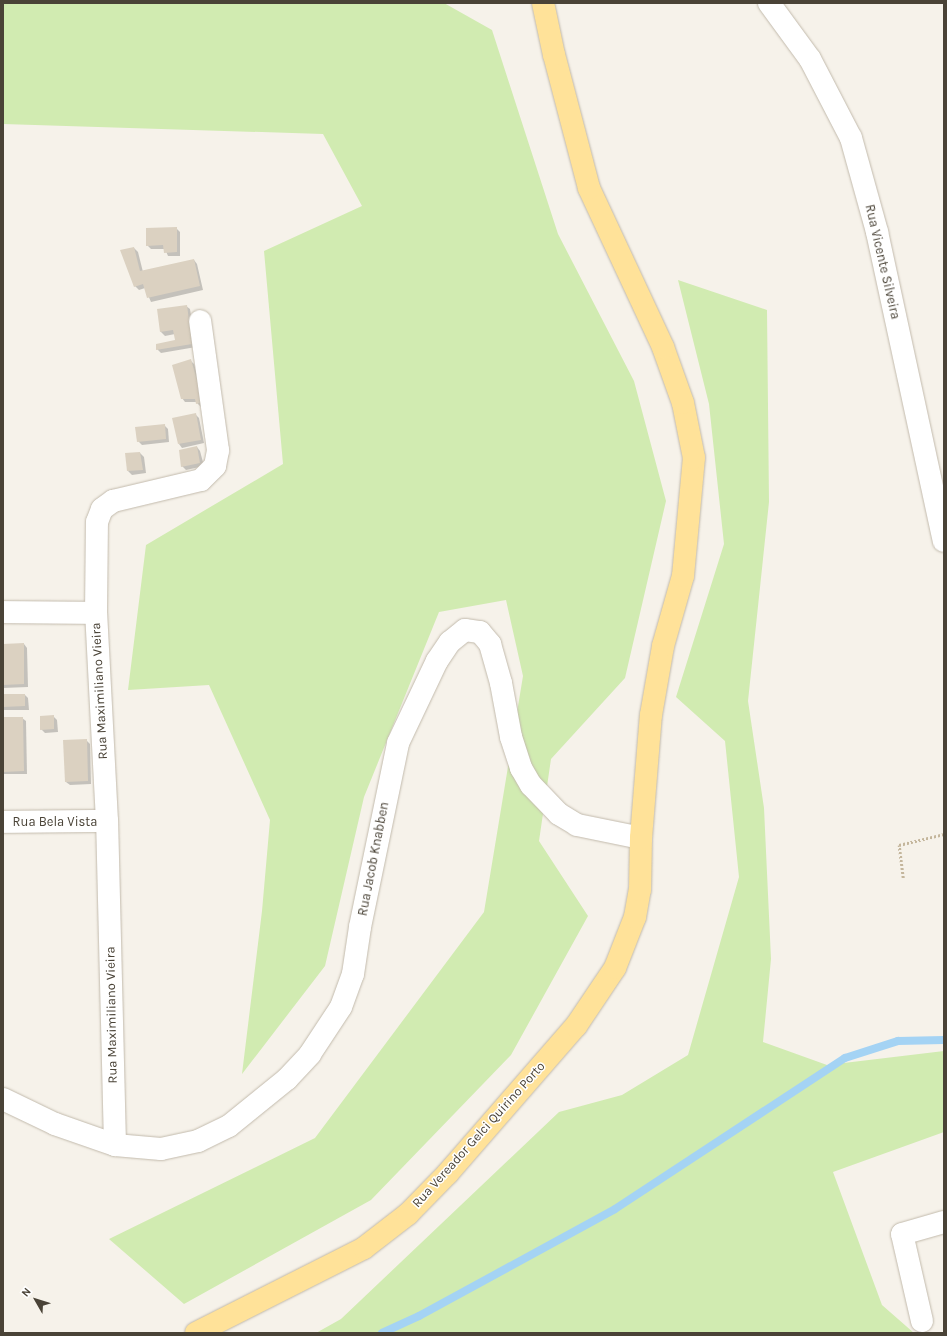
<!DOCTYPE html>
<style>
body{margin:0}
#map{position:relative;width:947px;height:1336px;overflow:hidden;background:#f6f2ea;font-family:Karla,sans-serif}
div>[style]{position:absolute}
.green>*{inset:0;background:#d1ebb1}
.shadow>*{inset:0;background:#0003}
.stream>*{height:8px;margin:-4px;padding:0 4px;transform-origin:4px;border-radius:4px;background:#a4d3f4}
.building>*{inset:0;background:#dbd1c1}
.path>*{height:2.5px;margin-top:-1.25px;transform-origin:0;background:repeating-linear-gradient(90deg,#c4b69c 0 2px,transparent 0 4px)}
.roads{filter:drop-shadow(0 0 1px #c2baac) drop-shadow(0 0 1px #c2baac)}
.minor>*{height:22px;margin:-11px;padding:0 11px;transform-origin:11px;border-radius:11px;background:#fff}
.major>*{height:22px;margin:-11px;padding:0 11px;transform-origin:11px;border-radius:11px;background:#ffe299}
span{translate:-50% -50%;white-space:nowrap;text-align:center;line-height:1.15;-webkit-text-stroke:3px #fff;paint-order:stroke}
.street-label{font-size:13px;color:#4a4337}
.frame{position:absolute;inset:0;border:4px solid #4a4337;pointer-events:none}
.north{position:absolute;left:16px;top:1280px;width:40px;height:40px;-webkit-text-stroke:3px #fff;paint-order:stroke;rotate:309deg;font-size:11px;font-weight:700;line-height:16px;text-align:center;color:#4a4337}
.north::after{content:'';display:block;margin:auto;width:14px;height:18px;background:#4a4337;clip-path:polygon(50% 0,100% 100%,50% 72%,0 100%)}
</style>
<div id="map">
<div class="green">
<i style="clip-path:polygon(3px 3px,444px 3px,492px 30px,558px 234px,634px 381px,666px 501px,625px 678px,551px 759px,539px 841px,588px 916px,511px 1055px,371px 1200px,184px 1304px,109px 1239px,315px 1138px,484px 912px,523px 676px,506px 600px,439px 612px,364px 797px,325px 966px,242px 1074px,262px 911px,270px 820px,209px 685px,128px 690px,146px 545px,283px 464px,264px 251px,362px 206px,323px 134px,3px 124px)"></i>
<i style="clip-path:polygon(678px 280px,767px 310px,769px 502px,748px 701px,764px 808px,771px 959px,763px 1042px,827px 1065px,944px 1051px,944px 1132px,833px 1172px,882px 1305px,914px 1333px,316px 1333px,341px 1319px,559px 1112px,622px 1095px,688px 1055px,739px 877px,725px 741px,676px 697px,724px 544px,709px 404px)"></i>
</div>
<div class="shadow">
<i style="clip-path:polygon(176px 228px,180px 232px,180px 256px,168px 256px,165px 249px,151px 249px,147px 245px)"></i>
<i style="clip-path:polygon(134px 248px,138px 252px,143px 272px,194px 260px,197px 264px,203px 290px,151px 302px,145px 288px,139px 290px,135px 286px)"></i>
<i style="clip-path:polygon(186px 306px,190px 309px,196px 347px,161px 353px,157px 349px,176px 341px,175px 334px,165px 336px,161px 332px,158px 310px)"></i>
<i style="clip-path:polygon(191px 361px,194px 364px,206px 405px,201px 407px,196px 402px,185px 402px,182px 398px)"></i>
<i style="clip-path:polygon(195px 414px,199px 418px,204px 443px,182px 448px,179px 444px)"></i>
<i style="clip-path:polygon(164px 425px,168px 429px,169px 442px,142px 445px,138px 441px)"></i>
<i style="clip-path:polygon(197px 447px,200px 451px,204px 466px,186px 470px,182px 466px)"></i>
<i style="clip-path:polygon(140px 453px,144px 457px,146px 473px,132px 475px,128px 471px)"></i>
<i style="clip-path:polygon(24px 644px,27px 648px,28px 687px,3px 688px,3px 645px)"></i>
<i style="clip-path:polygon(3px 695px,25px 695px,28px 698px,29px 710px,3px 710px)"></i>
<i style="clip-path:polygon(53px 716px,57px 720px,58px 732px,45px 733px,41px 729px)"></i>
<i style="clip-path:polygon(3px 718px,22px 718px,26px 721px,27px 774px,3px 774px)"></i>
<i style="clip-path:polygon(86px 740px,90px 744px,91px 784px,70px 785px,66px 782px)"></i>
</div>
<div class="stream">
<i style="left:382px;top:1333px;width:41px;rotate:-24.7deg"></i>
<i style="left:419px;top:1316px;width:223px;rotate:-28.6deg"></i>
<i style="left:615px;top:1209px;width:275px;rotate:-33.3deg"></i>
<i style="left:845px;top:1058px;width:56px;rotate:-17.8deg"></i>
<i style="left:898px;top:1041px;width:46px;rotate:-1.2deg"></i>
</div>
<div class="building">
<i style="clip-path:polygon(177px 227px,177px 252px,164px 253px,163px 245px,146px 246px,146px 228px)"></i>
<i style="clip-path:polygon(134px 247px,140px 271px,194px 259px,200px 286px,147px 298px,143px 284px,134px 287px,120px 250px)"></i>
<i style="clip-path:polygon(187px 305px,192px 344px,156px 350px,156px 344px,175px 340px,173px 330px,160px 332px,157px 309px)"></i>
<i style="clip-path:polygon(191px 359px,203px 402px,196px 404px,195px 399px,181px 399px,172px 365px)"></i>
<i style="clip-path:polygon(196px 413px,201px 440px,178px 444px,172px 418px)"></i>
<i style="clip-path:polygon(165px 424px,166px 439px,137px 442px,135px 427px)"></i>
<i style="clip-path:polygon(197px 446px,200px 463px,181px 467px,179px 450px)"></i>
<i style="clip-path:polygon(140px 452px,143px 470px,127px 471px,125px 453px)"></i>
<i style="clip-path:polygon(24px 643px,24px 684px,3px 685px,3px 644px)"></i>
<i style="clip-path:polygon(3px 694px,25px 694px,25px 706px,3px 707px)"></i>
<i style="clip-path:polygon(54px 715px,54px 729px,40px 730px,40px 716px)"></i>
<i style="clip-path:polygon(3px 717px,23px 717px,24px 771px,3px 772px)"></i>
<i style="clip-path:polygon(87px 739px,88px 781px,65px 782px,63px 740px)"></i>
</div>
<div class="path">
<i style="left:903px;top:878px;width:33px;rotate:-97deg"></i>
<i style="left:899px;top:845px;width:46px;rotate:-13.7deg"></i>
</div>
<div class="roads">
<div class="minor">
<i style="left:769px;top:3px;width:69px;rotate:53.8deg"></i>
<i style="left:810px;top:59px;width:89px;rotate:62.6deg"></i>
<i style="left:851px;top:138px;width:98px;rotate:74.5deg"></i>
<i style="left:877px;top:232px;width:316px;rotate:77.8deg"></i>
<i style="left:3px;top:612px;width:93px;rotate:0.6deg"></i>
<i style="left:3px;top:822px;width:104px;rotate:-0.6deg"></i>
<i style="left:3px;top:1099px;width:58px;rotate:25.7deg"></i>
<i style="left:55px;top:1124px;width:64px;rotate:19.3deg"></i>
<i style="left:115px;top:1145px;width:46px;rotate:5deg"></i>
<i style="left:161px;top:1149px;width:38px;rotate:-12deg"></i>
<i style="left:198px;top:1141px;width:34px;rotate:-26deg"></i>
<i style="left:229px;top:1126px;width:75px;rotate:-39deg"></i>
<i style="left:287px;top:1079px;width:34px;rotate:-47deg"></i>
<i style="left:310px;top:1054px;width:56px;rotate:-56.6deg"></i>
<i style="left:341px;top:1007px;width:35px;rotate:-70deg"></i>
<i style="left:353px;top:974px;width:48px;rotate:-81.5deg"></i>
<i style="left:360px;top:927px;width:188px;rotate:-78.3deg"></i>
<i style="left:398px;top:743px;width:91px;rotate:-64.6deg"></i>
<i style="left:437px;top:661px;width:23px;rotate:-56deg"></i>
<i style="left:450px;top:642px;width:19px;rotate:-39deg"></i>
<i style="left:465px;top:630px;width:15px;rotate:8deg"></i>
<i style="left:480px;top:632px;width:16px;rotate:50deg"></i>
<i style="left:490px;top:644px;width:41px;rotate:74.2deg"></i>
<i style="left:501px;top:683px;width:55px;rotate:79.5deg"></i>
<i style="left:511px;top:737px;width:33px;rotate:72deg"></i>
<i style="left:521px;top:768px;width:20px;rotate:60deg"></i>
<i style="left:531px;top:785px;width:40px;rotate:46deg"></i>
<i style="left:559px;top:814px;width:21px;rotate:31deg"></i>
<i style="left:577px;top:825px;width:65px;rotate:11.5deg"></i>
<i style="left:115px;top:1145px;width:324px;rotate:-91.4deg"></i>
<i style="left:107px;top:821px;width:208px;rotate:-93deg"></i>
<i style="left:96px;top:613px;width:91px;rotate:-89.4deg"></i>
<i style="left:97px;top:522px;width:14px;rotate:-69deg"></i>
<i style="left:102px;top:509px;width:14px;rotate:-36deg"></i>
<i style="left:113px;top:501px;width:90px;rotate:-13.4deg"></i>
<i style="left:201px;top:480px;width:20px;rotate:-45deg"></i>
<i style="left:215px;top:466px;width:16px;rotate:-79deg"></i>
<i style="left:218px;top:450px;width:130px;rotate:-97.9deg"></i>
<i style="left:922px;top:1321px;width:89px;rotate:-102.9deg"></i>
<i style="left:902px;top:1234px;width:44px;rotate:-15.9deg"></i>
</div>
<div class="major">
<i style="left:196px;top:1333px;width:188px;rotate:-26.8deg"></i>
<i style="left:364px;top:1248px;width:56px;rotate:-37.7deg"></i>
<i style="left:408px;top:1214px;width:57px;rotate:-45.7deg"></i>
<i style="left:448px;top:1173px;width:195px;rotate:-49deg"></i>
<i style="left:576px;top:1026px;width:70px;rotate:-56.1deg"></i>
<i style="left:615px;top:968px;width:55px;rotate:-68.6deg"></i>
<i style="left:635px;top:917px;width:27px;rotate:-80deg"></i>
<i style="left:640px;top:890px;width:52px;rotate:-88.9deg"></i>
<i style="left:641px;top:838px;width:123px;rotate:-85.4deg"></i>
<i style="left:651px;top:715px;width:70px;rotate:-80.1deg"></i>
<i style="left:663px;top:646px;width:73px;rotate:-74.1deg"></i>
<i style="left:683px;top:576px;width:119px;rotate:-84.7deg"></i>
<i style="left:694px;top:458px;width:56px;rotate:-101.3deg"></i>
<i style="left:683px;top:403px;width:59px;rotate:-109.7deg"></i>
<i style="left:663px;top:347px;width:175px;rotate:-115deg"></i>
<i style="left:589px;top:188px;width:138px;rotate:-104.7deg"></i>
<i style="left:554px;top:55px;width:53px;rotate:-101.9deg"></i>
</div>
</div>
<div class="street-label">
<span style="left:882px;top:262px;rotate:77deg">Rua Vicente Silveira</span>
<span style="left:100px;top:691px;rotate:-93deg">Rua Maximiliano Vieira</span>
<span style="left:55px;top:822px">Rua Bela Vista</span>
<span style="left:374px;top:859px;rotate:-79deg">Rua Jacob Knabben</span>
<span style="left:112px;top:1015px;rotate:-91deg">Rua Maximiliano Vieira</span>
<span style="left:479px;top:1135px;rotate:-48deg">Rua Vereador Gelci Quirino Porto</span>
</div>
<div class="frame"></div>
<div class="north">N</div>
</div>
